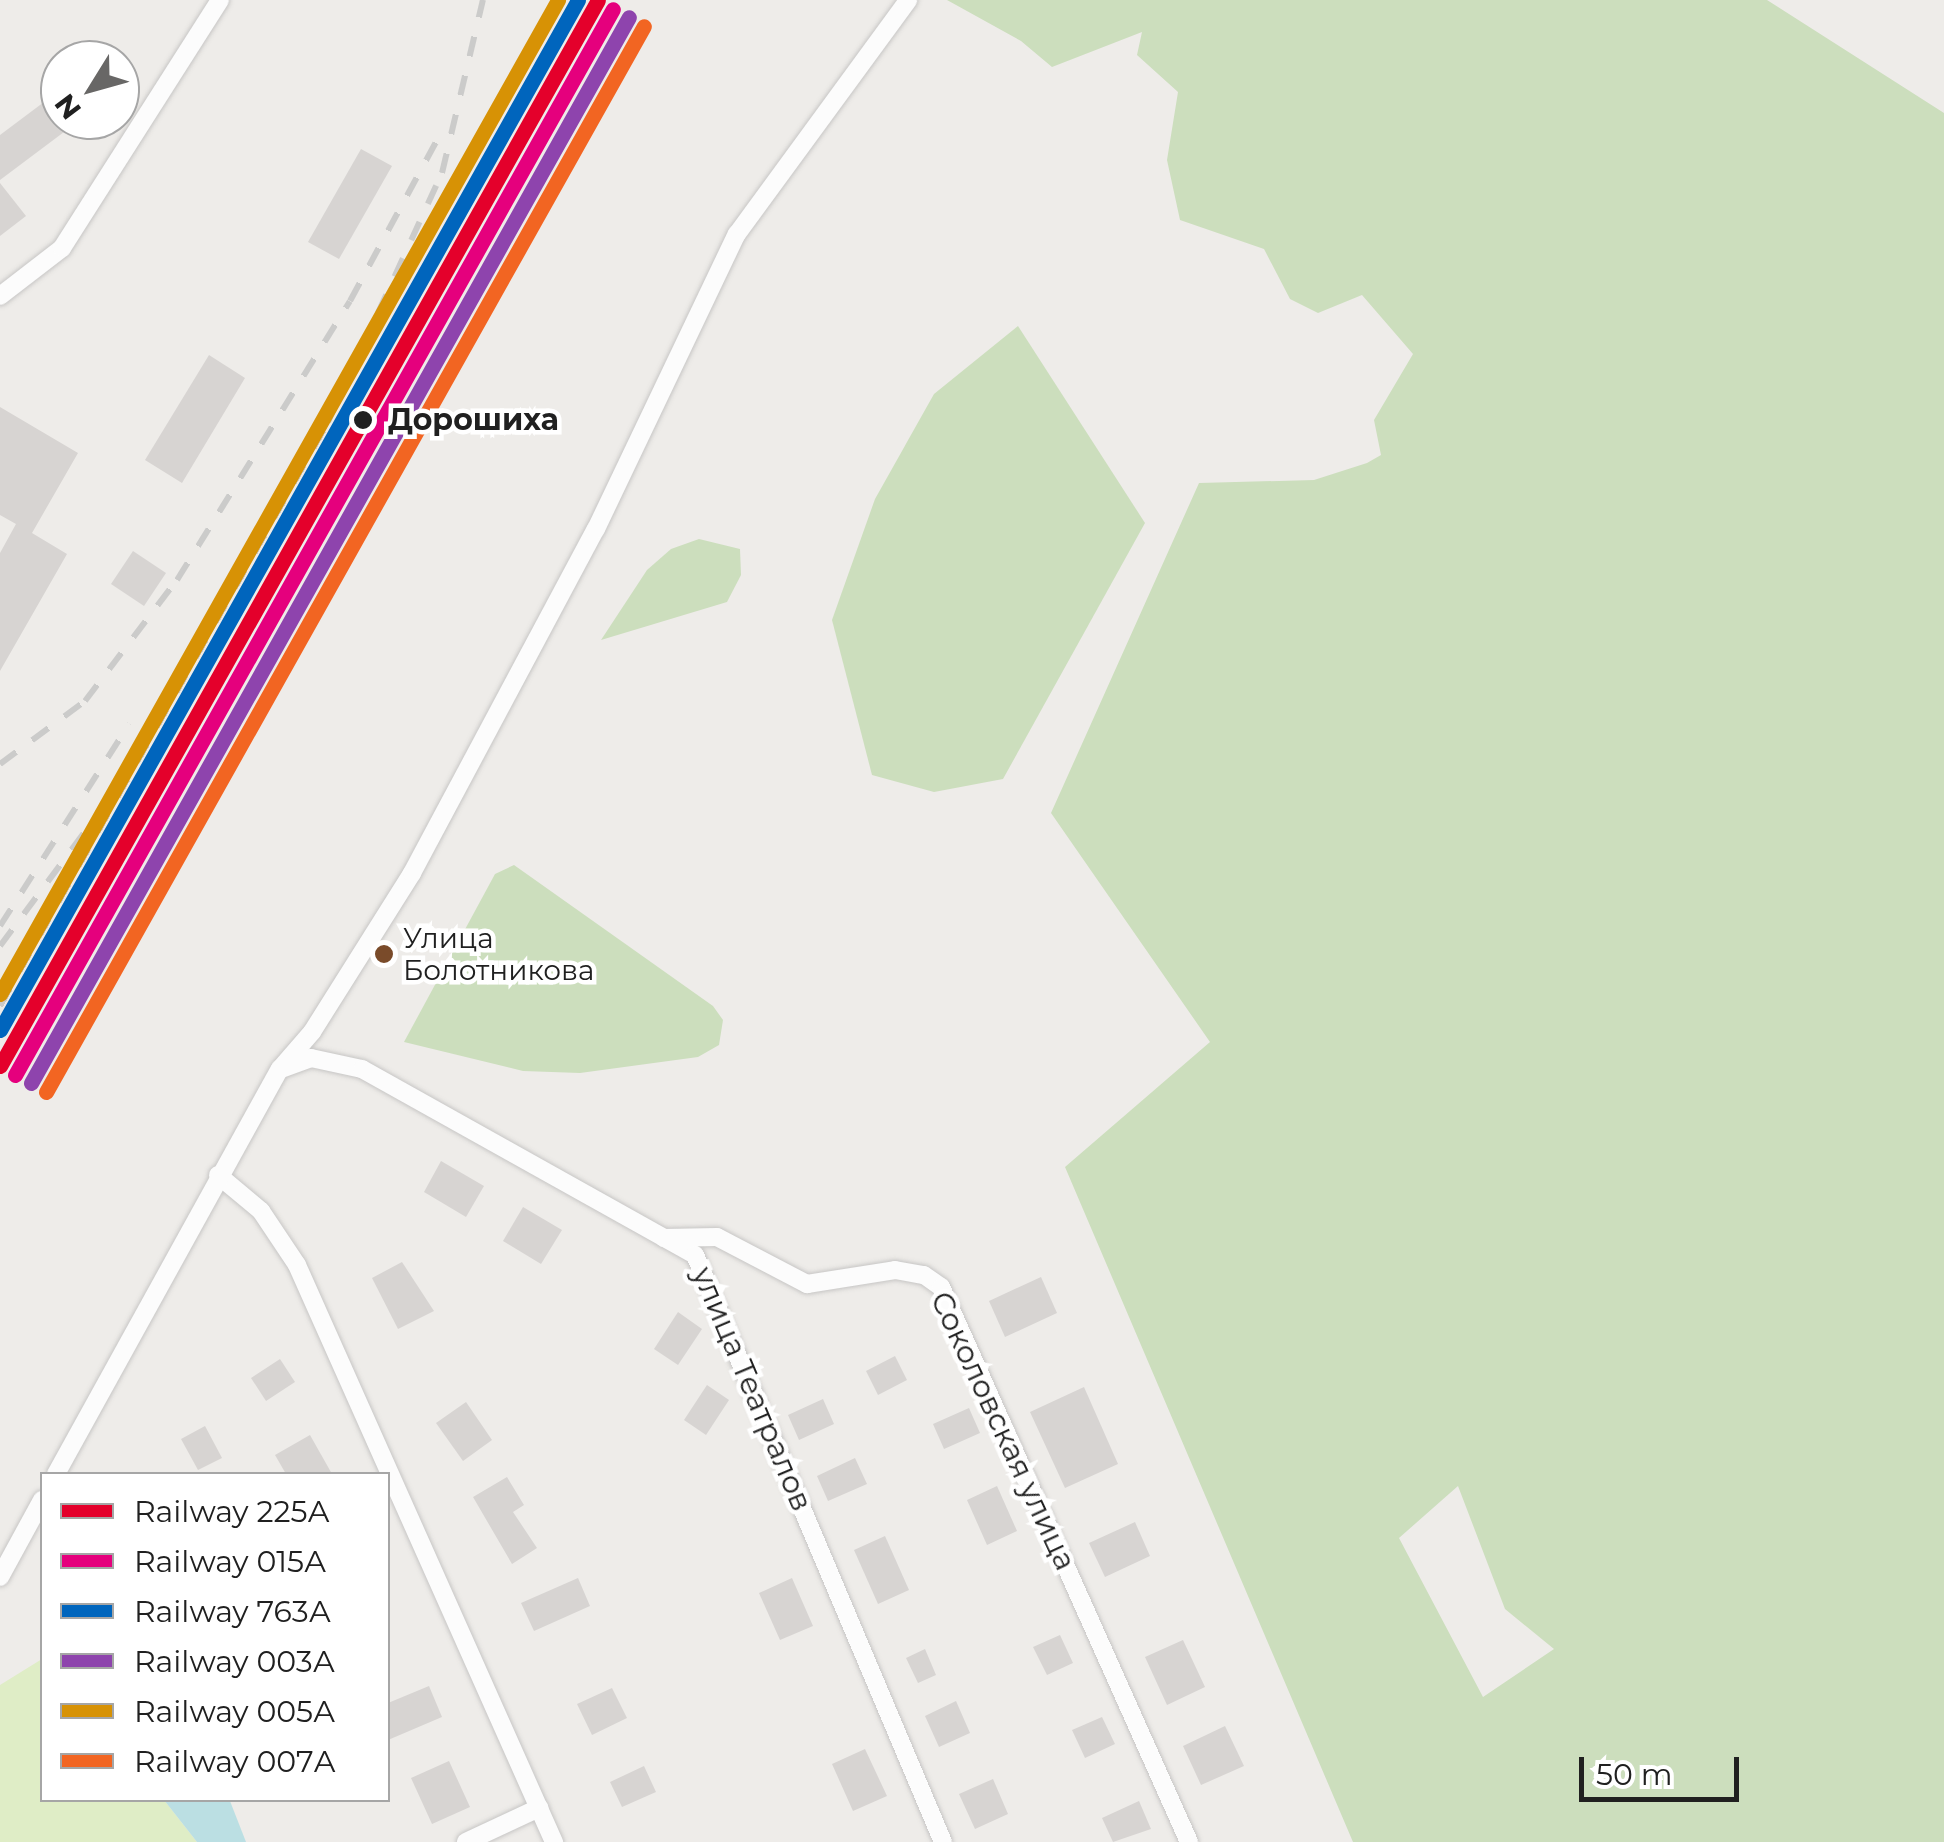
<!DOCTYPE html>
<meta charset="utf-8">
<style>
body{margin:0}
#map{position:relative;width:1944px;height:1842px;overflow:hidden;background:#eeece9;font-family:Montserrat,sans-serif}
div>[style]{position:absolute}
.grass>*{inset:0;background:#dfedc6}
.forest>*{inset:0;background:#ccdebd}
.water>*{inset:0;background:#bbdfe3}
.building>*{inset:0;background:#d7d4d2}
.roads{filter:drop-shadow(0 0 2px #c7c6c5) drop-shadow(0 0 2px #c7c6c5)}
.minor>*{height:18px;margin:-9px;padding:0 9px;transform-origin:9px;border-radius:9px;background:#fcfcfc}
.rail>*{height:6px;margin-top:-3px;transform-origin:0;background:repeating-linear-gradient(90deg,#cbcbca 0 20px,transparent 0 40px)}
.rail-1>*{height:15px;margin:-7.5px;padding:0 7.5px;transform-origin:7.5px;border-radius:7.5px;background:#e4002b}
.rail-2>*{height:15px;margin:-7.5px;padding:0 7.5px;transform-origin:7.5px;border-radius:7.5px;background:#e5007d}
.rail-3>*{height:15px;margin:-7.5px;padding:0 7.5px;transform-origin:7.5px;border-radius:7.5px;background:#0065bd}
.rail-4>*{height:15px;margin:-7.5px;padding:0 7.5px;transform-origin:7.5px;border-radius:7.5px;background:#8e44ad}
.rail-5>*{height:15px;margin:-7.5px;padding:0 7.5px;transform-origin:7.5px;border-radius:7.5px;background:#d79205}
.rail-6>*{height:15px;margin:-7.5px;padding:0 7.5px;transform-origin:7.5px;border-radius:7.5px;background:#f26522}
.dots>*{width:28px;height:28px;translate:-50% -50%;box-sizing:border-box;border:5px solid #fff;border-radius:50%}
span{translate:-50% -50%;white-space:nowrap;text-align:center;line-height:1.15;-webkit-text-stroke:9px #fff;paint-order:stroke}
.bus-label{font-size:28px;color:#202020}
.left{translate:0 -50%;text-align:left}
.stop-label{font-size:30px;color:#202020;font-weight:700}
.street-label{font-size:30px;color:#202020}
.legend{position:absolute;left:40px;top:1472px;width:350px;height:330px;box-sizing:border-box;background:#fff;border:2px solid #a6a6a6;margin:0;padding:12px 18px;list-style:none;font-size:30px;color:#202020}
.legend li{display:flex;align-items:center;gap:20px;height:50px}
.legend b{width:50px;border:2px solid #a6a6a6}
.north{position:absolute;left:40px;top:40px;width:100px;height:100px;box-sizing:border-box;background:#fff;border:2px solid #a6a6a6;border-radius:50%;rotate:233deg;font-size:28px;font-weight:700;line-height:40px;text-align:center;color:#202020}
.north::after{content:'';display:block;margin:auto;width:35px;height:45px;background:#686766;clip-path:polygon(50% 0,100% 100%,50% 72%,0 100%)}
.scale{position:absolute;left:1579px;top:1757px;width:160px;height:45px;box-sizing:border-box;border:5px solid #202020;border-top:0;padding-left:12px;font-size:30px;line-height:35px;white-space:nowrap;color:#202020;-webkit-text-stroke:8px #fff;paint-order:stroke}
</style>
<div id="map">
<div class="grass">
<i style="clip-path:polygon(42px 1659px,42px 1800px,164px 1800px,197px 1842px,0 1842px,0 1685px)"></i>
</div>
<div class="forest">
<i style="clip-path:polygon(evenodd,947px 0,1767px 0,1944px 113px,1944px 1842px,1353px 1842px,1065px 1167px,1210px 1042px,1051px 813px,1199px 483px,1314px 480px,1367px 463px,1381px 455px,1374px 420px,1413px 354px,1362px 295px,1318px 313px,1290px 299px,1264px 249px,1180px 220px,1167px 160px,1178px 92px,1137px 55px,1142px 32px,1052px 67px,1021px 41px,947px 0,1458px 1486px,1505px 1609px,1554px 1649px,1483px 1697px,1399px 1538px,1458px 1486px)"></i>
<i style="clip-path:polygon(1018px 326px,1145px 523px,1003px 779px,934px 792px,872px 775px,832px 620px,875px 499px,934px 394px)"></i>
<i style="clip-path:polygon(699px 539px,740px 549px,741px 575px,727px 602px,601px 640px,647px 570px,671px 549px)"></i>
<i style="clip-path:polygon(514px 865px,713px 1006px,723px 1020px,719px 1045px,698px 1057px,580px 1073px,523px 1071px,404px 1042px,495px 874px)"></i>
</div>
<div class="water">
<i style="clip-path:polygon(164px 1800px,230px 1801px,246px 1842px,197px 1842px)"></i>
</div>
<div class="building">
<i style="clip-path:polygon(60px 90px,60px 120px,80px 120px,0 180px,0 135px)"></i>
<i style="clip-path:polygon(361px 149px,392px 166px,339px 259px,308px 242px)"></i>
<i style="clip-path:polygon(0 183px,26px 216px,0 236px)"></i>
<i style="clip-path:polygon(209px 355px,245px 378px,182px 483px,145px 460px)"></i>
<i style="clip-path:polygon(0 407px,78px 453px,32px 533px,67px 554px,0 671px,0 553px,16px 524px,0 515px)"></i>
<i style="clip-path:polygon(133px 551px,166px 573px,144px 606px,111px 584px)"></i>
<i style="clip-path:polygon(441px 1161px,484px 1186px,466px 1217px,424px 1192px)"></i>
<i style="clip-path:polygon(523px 1207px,562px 1230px,541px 1264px,503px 1241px)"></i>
<i style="clip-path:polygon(402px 1262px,434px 1311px,398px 1329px,372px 1278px)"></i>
<i style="clip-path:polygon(1041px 1277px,1057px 1313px,1005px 1337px,989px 1301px)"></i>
<i style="clip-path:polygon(678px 1312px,702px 1329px,678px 1365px,654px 1349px)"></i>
<i style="clip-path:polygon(895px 1356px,907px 1380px,878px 1395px,866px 1371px)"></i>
<i style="clip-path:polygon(280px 1359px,295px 1382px,266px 1401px,251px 1378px)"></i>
<i style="clip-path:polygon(707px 1385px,729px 1400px,706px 1435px,684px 1420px)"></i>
<i style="clip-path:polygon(1084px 1387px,1118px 1464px,1065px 1488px,1030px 1412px)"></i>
<i style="clip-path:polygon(823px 1399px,834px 1424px,799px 1440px,788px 1415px)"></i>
<i style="clip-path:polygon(466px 1402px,492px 1440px,463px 1461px,436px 1423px)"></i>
<i style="clip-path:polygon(969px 1408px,980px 1433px,944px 1449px,933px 1424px)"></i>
<i style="clip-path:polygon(205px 1426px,222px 1458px,198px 1470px,181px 1439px)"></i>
<i style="clip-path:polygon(310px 1435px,332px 1474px,286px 1474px,275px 1455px)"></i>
<i style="clip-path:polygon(855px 1458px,867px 1484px,828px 1501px,817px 1476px)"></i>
<i style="clip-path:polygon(507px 1477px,524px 1505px,513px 1512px,537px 1548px,512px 1564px,473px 1497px)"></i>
<i style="clip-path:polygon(997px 1486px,1017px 1531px,987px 1545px,967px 1500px)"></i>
<i style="clip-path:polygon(1135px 1522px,1150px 1556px,1105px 1577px,1089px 1543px)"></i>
<i style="clip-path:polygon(885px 1536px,909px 1590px,878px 1604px,854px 1550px)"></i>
<i style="clip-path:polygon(578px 1578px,590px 1606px,534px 1631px,521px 1603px)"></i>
<i style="clip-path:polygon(792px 1578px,813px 1626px,780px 1640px,759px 1593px)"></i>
<i style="clip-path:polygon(1060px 1635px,1073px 1663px,1047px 1675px,1033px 1647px)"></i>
<i style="clip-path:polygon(1183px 1640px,1205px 1687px,1167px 1705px,1145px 1657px)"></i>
<i style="clip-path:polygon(925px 1649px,936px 1675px,918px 1683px,906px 1658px)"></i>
<i style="clip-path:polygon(429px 1686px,442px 1717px,388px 1740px,388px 1703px)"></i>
<i style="clip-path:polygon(612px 1688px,627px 1718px,592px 1735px,577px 1704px)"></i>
<i style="clip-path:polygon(956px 1701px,970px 1733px,939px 1747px,925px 1716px)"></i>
<i style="clip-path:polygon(1102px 1717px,1115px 1744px,1085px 1758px,1072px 1730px)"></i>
<i style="clip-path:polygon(1225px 1726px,1244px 1766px,1201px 1785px,1183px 1746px)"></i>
<i style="clip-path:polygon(865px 1749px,887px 1796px,853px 1811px,832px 1764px)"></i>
<i style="clip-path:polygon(449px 1761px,470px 1807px,432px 1824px,411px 1778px)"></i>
<i style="clip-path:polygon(644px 1766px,656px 1792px,622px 1807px,610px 1782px)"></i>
<i style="clip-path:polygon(993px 1779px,1008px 1814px,975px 1829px,959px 1794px)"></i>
<i style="clip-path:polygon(1139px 1801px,1151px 1829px,1113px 1842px,1102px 1818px)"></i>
</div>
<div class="roads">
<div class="minor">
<i style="left:0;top:296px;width:78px;rotate:-37.7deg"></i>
<i style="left:62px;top:248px;width:294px;rotate:-57.5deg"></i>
<i style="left:281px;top:1069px;width:32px;rotate:-20deg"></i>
<i style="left:311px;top:1058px;width:52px;rotate:12.2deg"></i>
<i style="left:362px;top:1069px;width:381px;rotate:29.2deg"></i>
<i style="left:695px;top:1255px;width:637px;rotate:67.1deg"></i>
<i style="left:218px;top:1175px;width:56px;rotate:39.9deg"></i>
<i style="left:261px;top:1211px;width:65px;rotate:56.3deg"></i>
<i style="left:297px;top:1265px;width:632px;rotate:65.99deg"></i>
<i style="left:664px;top:1238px;width:53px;rotate:-1.1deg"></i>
<i style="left:717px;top:1237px;width:102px;rotate:27.6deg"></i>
<i style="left:807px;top:1284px;width:89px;rotate:-9deg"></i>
<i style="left:895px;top:1270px;width:29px;rotate:10deg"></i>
<i style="left:924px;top:1275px;width:21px;rotate:35deg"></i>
<i style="left:941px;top:1287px;width:608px;rotate:65.92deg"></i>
<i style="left:56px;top:1474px;width:463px;rotate:-61.1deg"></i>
<i style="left:280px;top:1069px;width:49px;rotate:-49.1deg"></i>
<i style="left:312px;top:1032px;width:188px;rotate:-57.8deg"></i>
<i style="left:412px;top:873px;width:390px;rotate:-61.9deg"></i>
<i style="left:596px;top:529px;width:327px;rotate:-64.5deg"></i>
<i style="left:737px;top:234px;width:290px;rotate:-53.8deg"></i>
<i style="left:0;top:1577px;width:88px;rotate:-61.4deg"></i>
<i style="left:466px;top:1842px;width:81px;rotate:-25deg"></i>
</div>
</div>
<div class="rail">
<i style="left:0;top:764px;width:106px;rotate:-36.5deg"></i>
<i style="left:85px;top:701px;width:152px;rotate:-52.8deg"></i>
<i style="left:177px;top:580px;width:328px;rotate:-58.2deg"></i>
<i style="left:350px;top:301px;width:193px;rotate:-61.6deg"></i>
<i style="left:0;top:926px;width:240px;rotate:-57.4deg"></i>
<i style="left:0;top:946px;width:144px;rotate:-53.4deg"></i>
<i style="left:0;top:1006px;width:670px;rotate:-60.68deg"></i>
<i style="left:328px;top:422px;width:274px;rotate:-65.4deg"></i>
<i style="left:442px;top:173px;width:178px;rotate:-76.7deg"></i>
</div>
<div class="rail-1">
<i style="left:0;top:1066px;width:1222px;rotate:-60.71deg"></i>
</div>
<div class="rail-2">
<i style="left:15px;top:1075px;width:1222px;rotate:-60.71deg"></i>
</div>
<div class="rail-3">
<i style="left:0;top:1030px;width:1181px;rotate:-60.7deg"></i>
</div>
<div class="rail-4">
<i style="left:31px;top:1083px;width:1222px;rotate:-60.71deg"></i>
</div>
<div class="rail-5">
<i style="left:0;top:994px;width:1140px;rotate:-60.69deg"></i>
</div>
<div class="rail-6">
<i style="left:46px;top:1092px;width:1222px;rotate:-60.71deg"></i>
</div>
<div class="dots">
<i style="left:363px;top:420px;background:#202020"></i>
<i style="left:384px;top:954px;background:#7a4b2a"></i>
</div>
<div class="bus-label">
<span class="left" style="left:403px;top:954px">Улица<br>Болотникова</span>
</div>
<div class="stop-label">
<span class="left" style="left:388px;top:420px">Дорошиха</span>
</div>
<div class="street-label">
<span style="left:752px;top:1389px;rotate:67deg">улица Театралов</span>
<span style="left:1003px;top:1431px;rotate:65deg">Соколовская улица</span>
</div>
<ul class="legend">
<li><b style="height:12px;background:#e4002b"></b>Railway 225А</li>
<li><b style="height:12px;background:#e5007d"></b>Railway 015А</li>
<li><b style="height:12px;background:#0065bd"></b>Railway 763А</li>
<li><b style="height:12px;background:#8e44ad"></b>Railway 003А</li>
<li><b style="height:12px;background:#d79205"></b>Railway 005А</li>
<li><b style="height:12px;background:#f26522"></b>Railway 007А</li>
</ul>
<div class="north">N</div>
<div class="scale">50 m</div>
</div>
